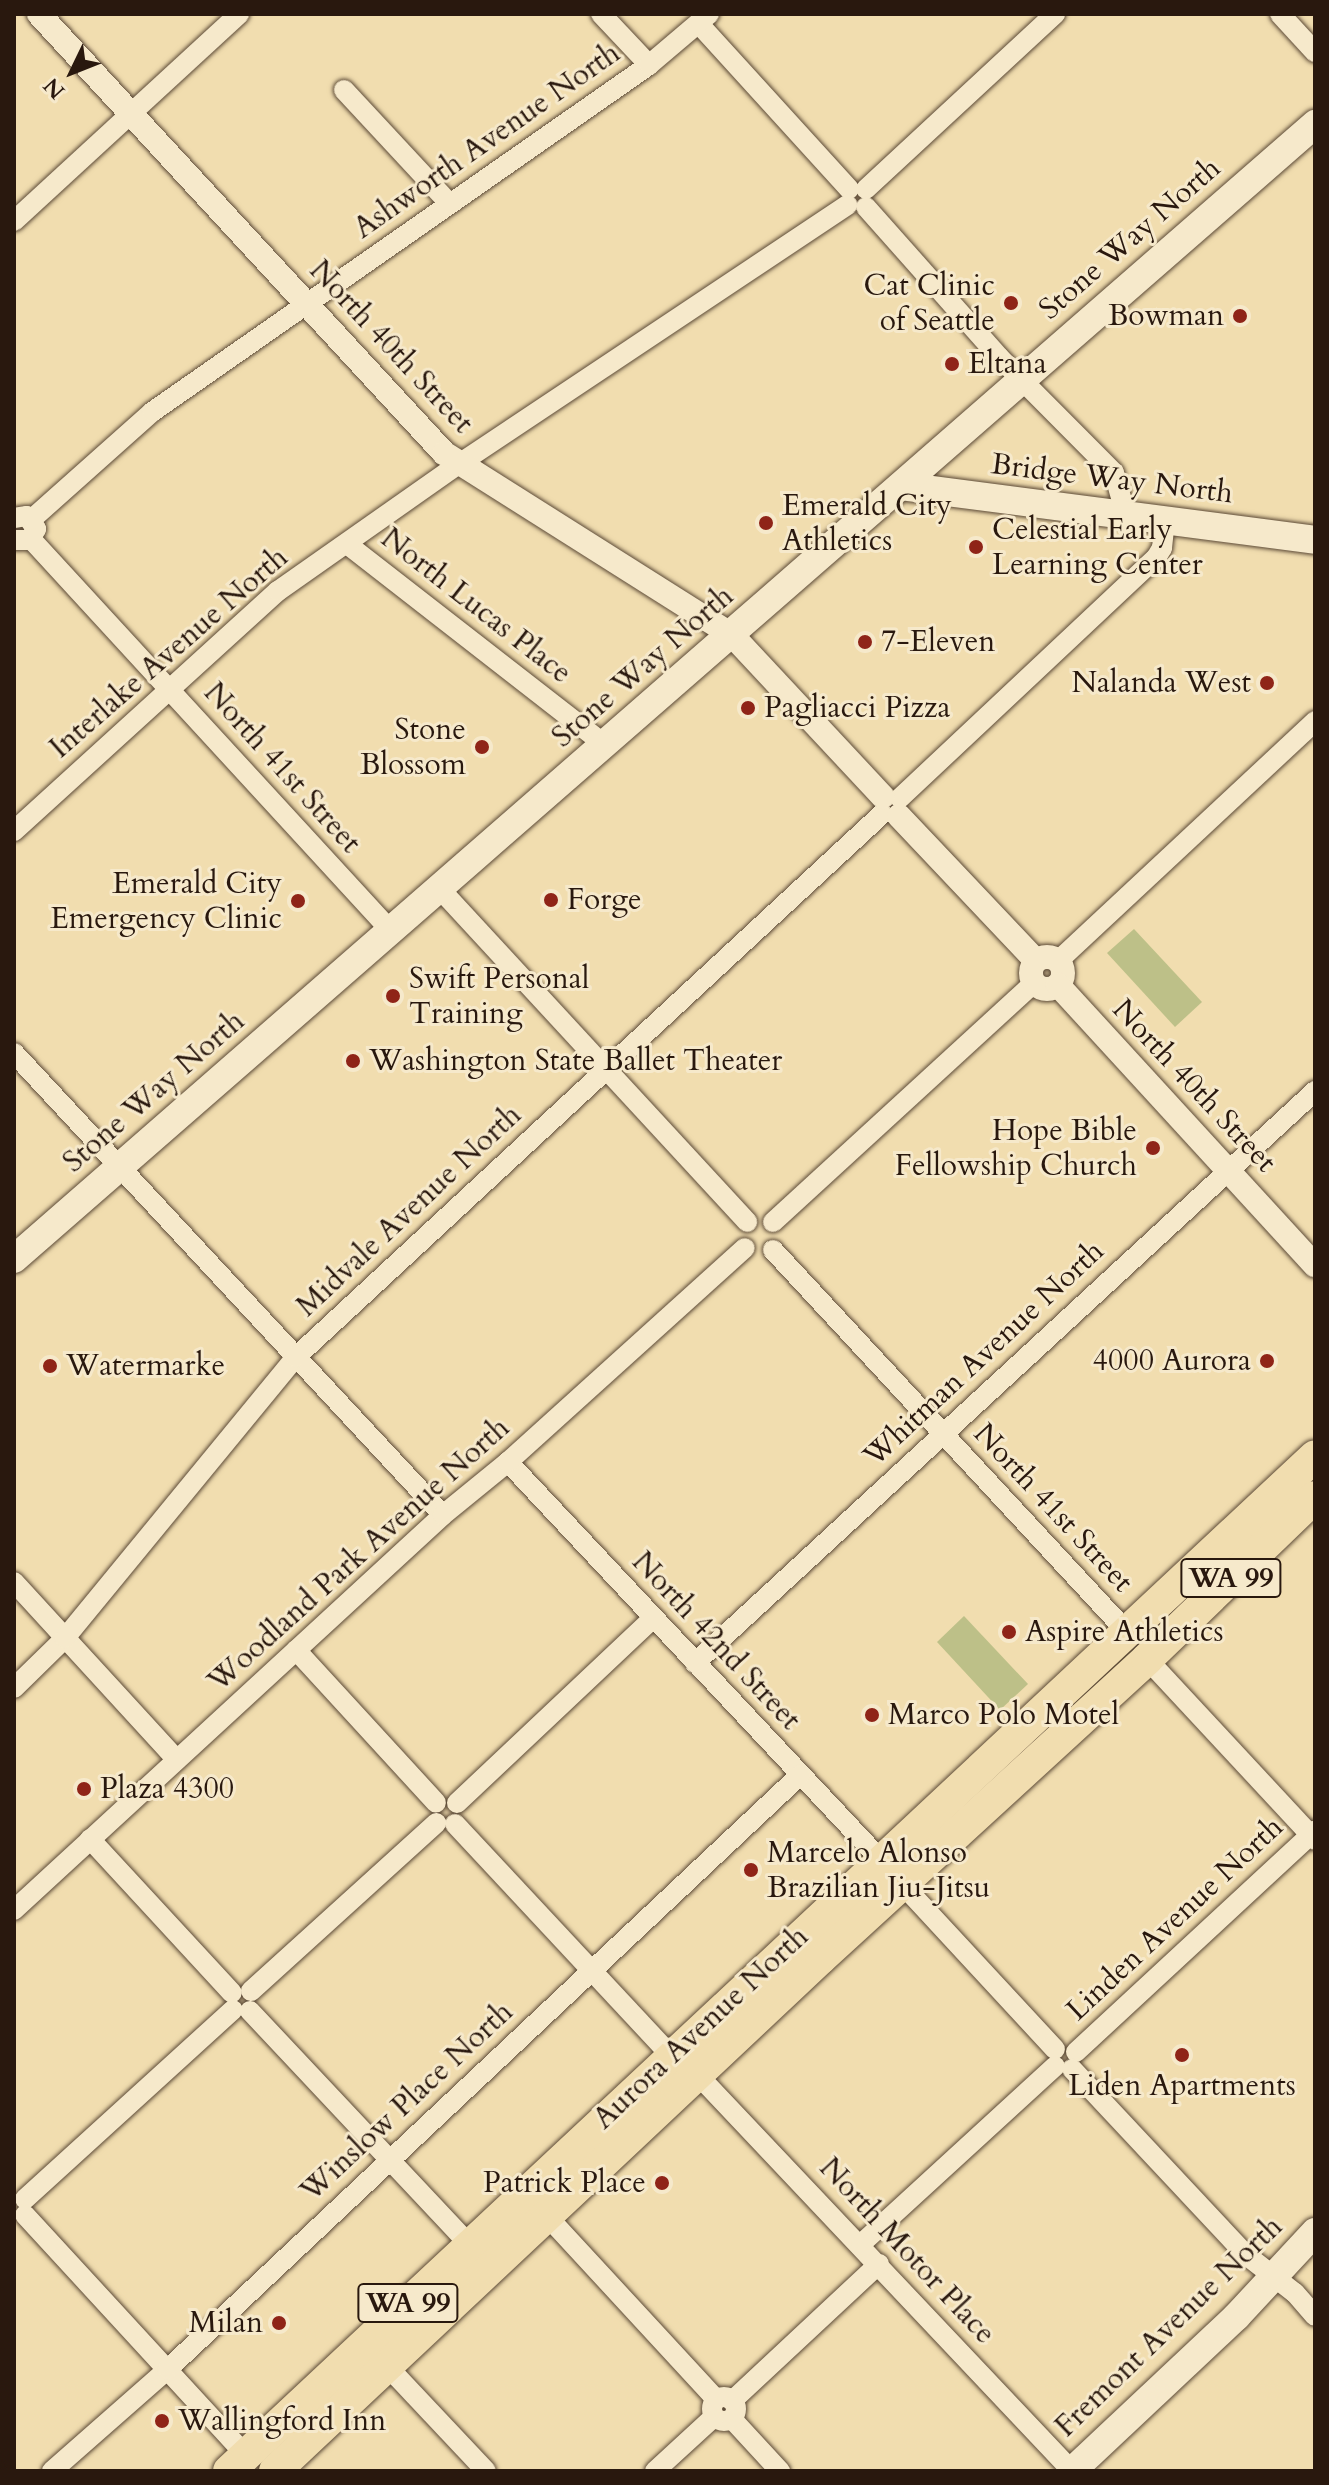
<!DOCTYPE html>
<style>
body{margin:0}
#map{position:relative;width:1329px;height:2485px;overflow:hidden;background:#f1ddaf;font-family:Cardo,serif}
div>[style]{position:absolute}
.green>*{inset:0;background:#bdc088}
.roads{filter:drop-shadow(0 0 2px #5b4936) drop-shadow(0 0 2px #5b4936)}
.minor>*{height:20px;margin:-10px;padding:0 10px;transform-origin:10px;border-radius:10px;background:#f6e9cb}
.minor>.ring{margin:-10px;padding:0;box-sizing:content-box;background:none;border:20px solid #f6e9cb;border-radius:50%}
.tertiary>*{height:24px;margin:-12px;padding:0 12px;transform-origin:12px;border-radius:12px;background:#f6e9cb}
.tertiary>.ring{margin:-12px;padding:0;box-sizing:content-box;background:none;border:24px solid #f6e9cb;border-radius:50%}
.secondary>*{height:28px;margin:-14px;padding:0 14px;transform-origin:14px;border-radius:14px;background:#f6e9cb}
.trunk>*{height:32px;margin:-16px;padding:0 16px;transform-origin:16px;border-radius:16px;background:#f1ddaf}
.dots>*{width:22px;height:22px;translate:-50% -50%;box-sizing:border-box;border:4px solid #f6e9cb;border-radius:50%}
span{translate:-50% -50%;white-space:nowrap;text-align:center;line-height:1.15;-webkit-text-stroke:6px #f6e9cb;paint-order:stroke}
.shield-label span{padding:2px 6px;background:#f6e9cb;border:2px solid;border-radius:6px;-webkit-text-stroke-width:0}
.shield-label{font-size:28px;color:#29180e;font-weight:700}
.street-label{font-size:30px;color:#29180e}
.poi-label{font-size:30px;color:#29180e}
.right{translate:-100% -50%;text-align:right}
.left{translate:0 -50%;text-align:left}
.frame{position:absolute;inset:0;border:16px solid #29180e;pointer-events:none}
.north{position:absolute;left:32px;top:32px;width:80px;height:80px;-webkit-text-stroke:6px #f6e9cb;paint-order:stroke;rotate:227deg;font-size:22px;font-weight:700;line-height:32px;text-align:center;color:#29180e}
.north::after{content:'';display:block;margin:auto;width:28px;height:36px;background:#29180e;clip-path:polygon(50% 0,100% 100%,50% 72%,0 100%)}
</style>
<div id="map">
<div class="green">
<i style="clip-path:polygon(1134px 929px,1202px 1002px,1175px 1027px,1107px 953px)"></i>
<i style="clip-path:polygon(964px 1616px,1028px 1684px,1000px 1710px,937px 1642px)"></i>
</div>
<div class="roads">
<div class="minor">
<i style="left:601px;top:14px;width:70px;rotate:46.7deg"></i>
<i style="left:1280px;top:14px;width:52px;rotate:47.4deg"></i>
<i style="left:699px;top:24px;width:223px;rotate:47.7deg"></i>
<i style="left:344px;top:90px;width:154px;rotate:47.1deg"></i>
<i style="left:866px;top:189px;width:258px;rotate:-42.8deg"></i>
<i style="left:866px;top:207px;width:200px;rotate:48.4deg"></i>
<i style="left:999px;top:357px;width:163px;rotate:45.2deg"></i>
<i style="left:1114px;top:473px;width:44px;rotate:74.1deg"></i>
<i style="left:14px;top:221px;width:306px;rotate:-42.6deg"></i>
<i style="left:14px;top:518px;width:13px;rotate:-9deg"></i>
<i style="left:27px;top:516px;width:16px;rotate:55deg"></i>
<i style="left:36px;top:529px;width:13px;rotate:119deg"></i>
<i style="left:30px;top:540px;width:16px;rotate:180deg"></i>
<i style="left:32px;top:519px;width:161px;rotate:-41.7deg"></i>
<i style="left:152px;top:412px;width:606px;rotate:-34.92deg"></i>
<i style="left:649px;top:65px;width:79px;rotate:-40.4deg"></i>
<i style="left:31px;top:539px;width:532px;rotate:47.44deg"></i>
<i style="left:347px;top:544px;width:327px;rotate:37.9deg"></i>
<i style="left:900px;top:798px;width:351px;rotate:-43.2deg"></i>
<i style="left:1156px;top:558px;width:12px;rotate:-59deg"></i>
<i style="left:1162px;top:548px;width:27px;rotate:-84deg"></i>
<i style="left:14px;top:831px;width:357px;rotate:-42.3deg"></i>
<i style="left:278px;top:591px;width:221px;rotate:-35.1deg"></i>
<i style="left:459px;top:464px;width:467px;rotate:-33.7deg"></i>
<i style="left:440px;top:889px;width:453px;rotate:47.3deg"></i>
<i style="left:1058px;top:961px;width:352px;rotate:-43deg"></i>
<i style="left:14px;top:1053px;width:630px;rotate:47.12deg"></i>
<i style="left:773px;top:1222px;width:354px;rotate:-42.5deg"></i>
<i style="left:773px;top:1250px;width:519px;rotate:47.18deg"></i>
<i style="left:508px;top:1462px;width:544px;rotate:46.86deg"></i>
<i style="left:14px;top:1582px;width:240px;rotate:47.5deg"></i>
<i style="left:296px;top:1650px;width:207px;rotate:47.5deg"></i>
<i style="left:1147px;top:1659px;width:247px;rotate:47.1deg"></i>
<i style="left:695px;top:1663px;width:844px;rotate:-42.69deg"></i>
<i style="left:14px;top:1688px;width:71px;rotate:-44.4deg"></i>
<i style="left:65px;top:1638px;width:364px;rotate:-50.6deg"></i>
<i style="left:296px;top:1357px;width:799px;rotate:-42.82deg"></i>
<i style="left:457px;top:1803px;width:270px;rotate:-43.3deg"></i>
<i style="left:455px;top:1824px;width:318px;rotate:47deg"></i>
<i style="left:90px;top:1839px;width:209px;rotate:47.3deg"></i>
<i style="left:902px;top:1884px;width:225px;rotate:47.2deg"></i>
<i style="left:14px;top:1910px;width:583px;rotate:-42.64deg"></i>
<i style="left:443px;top:1515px;width:84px;rotate:-39.2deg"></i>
<i style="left:508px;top:1462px;width:319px;rotate:-42.1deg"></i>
<i style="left:251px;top:1991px;width:250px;rotate:-42.2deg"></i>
<i style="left:250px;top:2011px;width:321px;rotate:46.8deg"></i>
<i style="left:1076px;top:2052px;width:326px;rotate:-42.8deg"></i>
<i style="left:1072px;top:2069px;width:253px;rotate:46.9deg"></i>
<i style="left:1245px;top:2254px;width:63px;rotate:38deg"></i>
<i style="left:1295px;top:2293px;width:30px;rotate:49deg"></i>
<i style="left:697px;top:2074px;width:546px;rotate:46.63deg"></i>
<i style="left:25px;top:2199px;width:281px;rotate:-42.3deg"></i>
<i style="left:25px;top:2215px;width:326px;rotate:47.4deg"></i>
<i style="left:547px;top:2216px;width:249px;rotate:47.3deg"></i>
<i style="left:861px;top:2244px;width:263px;rotate:-42.5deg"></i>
<i style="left:387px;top:2366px;width:144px;rotate:46.7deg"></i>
<i class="ring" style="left:712px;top:2397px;width:4px;height:4px"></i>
<i style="left:732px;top:2401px;width:201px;rotate:-43deg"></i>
<i style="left:732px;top:2419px;width:71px;rotate:47.3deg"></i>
<i style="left:52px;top:2471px;width:154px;rotate:-41.3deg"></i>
<i style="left:168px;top:2369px;width:867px;rotate:-43.22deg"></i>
<i style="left:655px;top:2471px;width:80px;rotate:-42.5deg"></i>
</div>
<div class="tertiary">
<i style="left:39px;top:14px;width:597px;rotate:47.31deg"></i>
<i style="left:444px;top:453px;width:341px;rotate:32.3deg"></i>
<i style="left:732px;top:635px;width:221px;rotate:47deg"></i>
<i style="left:899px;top:816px;width:199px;rotate:46.6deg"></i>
<i class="ring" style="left:1031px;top:957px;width:8px;height:8px"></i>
<i style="left:1058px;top:985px;width:380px;rotate:47.5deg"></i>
</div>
<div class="secondary">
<i style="left:901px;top:486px;width:418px;rotate:7.4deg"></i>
<i style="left:14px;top:1259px;width:1727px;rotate:-41.1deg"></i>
<i style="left:1072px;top:2471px;width:225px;rotate:-43.2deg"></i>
<i style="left:1236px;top:2317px;width:116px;rotate:-47.1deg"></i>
</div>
<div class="trunk">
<i style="left:229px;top:2471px;width:1486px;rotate:-43.06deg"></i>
<i style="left:275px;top:2471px;width:749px;rotate:-43.22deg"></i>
<i style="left:821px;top:1958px;width:442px;rotate:-42.5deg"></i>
<i style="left:1147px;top:1659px;width:233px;rotate:-44deg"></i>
</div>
</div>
<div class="dots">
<i style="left:1011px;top:303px;background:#8f2418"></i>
<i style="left:1240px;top:316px;background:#8f2418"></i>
<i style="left:952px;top:364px;background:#8f2418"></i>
<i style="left:766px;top:523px;background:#8f2418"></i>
<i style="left:976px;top:547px;background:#8f2418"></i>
<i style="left:865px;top:642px;background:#8f2418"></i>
<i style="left:1267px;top:683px;background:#8f2418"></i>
<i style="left:748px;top:708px;background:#8f2418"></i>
<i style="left:482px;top:747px;background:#8f2418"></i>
<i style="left:551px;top:900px;background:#8f2418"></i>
<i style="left:298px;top:901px;background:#8f2418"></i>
<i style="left:393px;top:996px;background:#8f2418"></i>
<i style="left:353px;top:1061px;background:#8f2418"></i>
<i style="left:1153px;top:1148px;background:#8f2418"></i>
<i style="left:1267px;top:1361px;background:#8f2418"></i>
<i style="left:50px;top:1366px;background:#8f2418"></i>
<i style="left:1009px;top:1632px;background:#8f2418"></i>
<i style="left:872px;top:1715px;background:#8f2418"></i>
<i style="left:84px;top:1789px;background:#8f2418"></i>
<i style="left:751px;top:1870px;background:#8f2418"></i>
<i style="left:1182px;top:2055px;background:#8f2418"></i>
<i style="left:662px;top:2183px;background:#8f2418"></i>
<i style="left:279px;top:2323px;background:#8f2418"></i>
<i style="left:162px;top:2421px;background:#8f2418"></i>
</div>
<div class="shield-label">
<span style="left:1231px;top:1578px">WA 99</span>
<span style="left:408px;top:2303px">WA 99</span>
</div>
<div class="street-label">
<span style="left:487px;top:141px;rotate:-35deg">Ashworth Avenue North</span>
<span style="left:1130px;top:239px;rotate:-41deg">Stone Way North</span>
<span style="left:391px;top:347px;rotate:47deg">North 40th Street</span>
<span style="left:1112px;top:479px;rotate:7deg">Bridge Way North</span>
<span style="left:476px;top:606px;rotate:38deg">North Lucas Place</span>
<span style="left:169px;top:653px;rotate:-41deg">Interlake Avenue North</span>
<span style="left:643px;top:667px;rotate:-41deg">Stone Way North</span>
<span style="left:282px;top:768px;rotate:48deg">North 41st Street</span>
<span style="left:1194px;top:1086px;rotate:47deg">North 40th Street</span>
<span style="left:154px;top:1092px;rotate:-41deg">Stone Way North</span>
<span style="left:409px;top:1211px;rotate:-43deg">Midvale Avenue North</span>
<span style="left:984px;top:1354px;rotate:-43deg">Whitman Avenue North</span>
<span style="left:1053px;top:1508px;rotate:47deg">North 41st Street</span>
<span style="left:359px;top:1555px;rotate:-42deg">Woodland Park Avenue North</span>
<span style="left:716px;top:1641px;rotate:47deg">North 42nd Street</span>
<span style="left:1175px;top:1919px;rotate:-43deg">Linden Avenue North</span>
<span style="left:701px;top:2028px;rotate:-43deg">Aurora Avenue North</span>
<span style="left:407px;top:2102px;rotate:-43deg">Winslow Place North</span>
<span style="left:907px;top:2251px;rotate:47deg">North Motor Place</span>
<span style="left:1169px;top:2327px;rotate:-44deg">Fremont Avenue North</span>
</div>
<div class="poi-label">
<span class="right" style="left:995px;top:303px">Cat Clinic<br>of Seattle</span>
<span class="right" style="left:1224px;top:316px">Bowman</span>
<span class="left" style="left:968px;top:364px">Eltana</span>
<span class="left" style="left:782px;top:523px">Emerald City<br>Athletics</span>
<span class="left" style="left:992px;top:547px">Celestial Early<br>Learning Center</span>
<span class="left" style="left:881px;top:642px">7-Eleven</span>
<span class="right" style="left:1251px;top:683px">Nalanda West</span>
<span class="left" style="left:764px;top:708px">Pagliacci Pizza</span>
<span class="right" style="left:466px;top:747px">Stone<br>Blossom</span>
<span class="right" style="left:282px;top:901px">Emerald City<br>Emergency Clinic</span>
<span class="left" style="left:567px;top:900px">Forge</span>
<span class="left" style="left:409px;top:996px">Swift Personal<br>Training</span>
<span class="left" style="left:369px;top:1061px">Washington State Ballet Theater</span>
<span class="right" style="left:1137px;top:1148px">Hope Bible<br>Fellowship Church</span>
<span class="right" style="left:1251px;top:1361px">4000 Aurora</span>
<span class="left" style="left:66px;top:1366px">Watermarke</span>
<span class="left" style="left:1025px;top:1632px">Aspire Athletics</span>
<span class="left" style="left:888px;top:1715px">Marco Polo Motel</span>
<span class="left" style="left:100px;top:1789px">Plaza 4300</span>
<span class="left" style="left:767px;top:1870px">Marcelo Alonso<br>Brazilian Jiu-Jitsu</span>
<span style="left:1182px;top:2086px">Liden Apartments</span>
<span class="right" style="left:646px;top:2183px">Patrick Place</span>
<span class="right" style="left:263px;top:2323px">Milan</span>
<span class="left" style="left:178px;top:2421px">Wallingford Inn</span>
</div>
<div class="frame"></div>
<div class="north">N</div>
</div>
